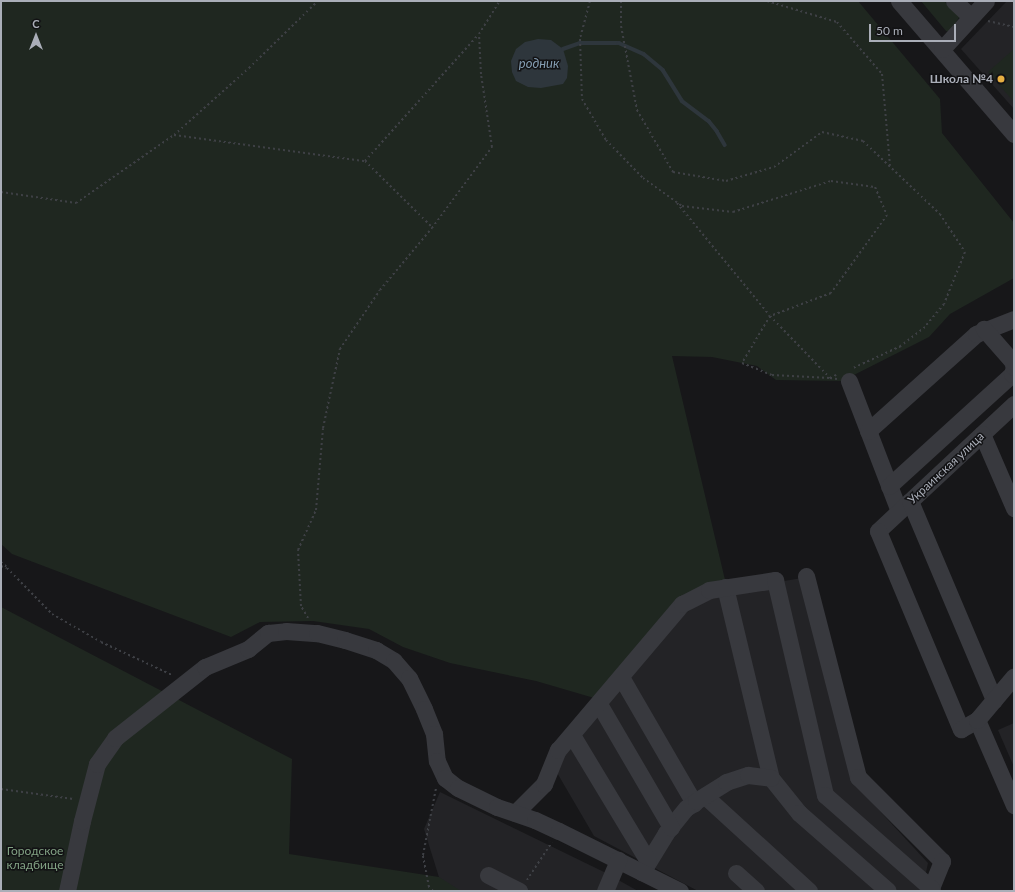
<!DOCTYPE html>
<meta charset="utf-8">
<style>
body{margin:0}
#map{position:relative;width:1015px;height:892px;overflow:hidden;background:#171719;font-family:Lato,sans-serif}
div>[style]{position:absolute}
.built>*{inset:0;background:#232326}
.green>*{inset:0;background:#1f2720}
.water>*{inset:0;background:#2e363c}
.stream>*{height:3.5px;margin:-1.75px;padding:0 1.75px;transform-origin:1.75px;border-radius:1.75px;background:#2e363c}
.path>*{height:2px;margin-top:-1px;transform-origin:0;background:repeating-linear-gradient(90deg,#3e4045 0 2px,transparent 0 5px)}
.minor>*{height:17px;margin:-8.5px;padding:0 8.5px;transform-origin:8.5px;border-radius:8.5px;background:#38393e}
.dots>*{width:11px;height:11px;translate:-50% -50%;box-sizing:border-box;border:2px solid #121214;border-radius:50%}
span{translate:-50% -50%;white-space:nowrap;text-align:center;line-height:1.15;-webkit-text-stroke:3px #121214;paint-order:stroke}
.poi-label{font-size:12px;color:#aaaeb8;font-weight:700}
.right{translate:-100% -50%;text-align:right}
.street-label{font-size:12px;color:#aaaeb8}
.park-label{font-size:12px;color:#82a284}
.water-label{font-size:13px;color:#849cb1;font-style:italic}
.frame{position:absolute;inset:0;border:2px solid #aaaeb8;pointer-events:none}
.north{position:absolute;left:16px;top:16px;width:40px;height:40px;-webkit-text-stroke:3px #121214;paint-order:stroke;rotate:0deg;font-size:11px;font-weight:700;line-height:16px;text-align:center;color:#aaaeb8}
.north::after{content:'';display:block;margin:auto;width:14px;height:18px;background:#aaaeb8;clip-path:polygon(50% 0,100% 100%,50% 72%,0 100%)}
.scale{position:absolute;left:869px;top:24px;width:87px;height:18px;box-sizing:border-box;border:2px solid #aaaeb8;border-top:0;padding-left:5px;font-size:12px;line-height:14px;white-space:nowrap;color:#aaaeb8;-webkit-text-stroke:3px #121214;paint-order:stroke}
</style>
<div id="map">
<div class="built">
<i style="clip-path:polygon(1007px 1px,1014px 1px,1014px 109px,961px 49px)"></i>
<i style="clip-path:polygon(802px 578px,851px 780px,928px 863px,922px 891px,698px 891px,594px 836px,556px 771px,575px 735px,669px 628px,708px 594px)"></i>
<i style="clip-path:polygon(1014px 723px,1014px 767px,998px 730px)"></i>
<i style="clip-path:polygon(440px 792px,604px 872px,638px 891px,448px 891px,442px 887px,424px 829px)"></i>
</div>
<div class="green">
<i style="clip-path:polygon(1px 1px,858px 1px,940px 99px,942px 133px,1014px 223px,1014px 278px,950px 314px,929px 337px,842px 381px,776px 380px,757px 366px,712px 357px,672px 356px,726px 584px,664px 626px,601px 700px,536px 681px,450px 663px,403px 647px,369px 629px,313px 621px,260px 622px,231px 637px,12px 554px,1px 544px)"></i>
<i style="clip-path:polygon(921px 1px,944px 1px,960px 16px,950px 32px,946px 31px)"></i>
<i style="clip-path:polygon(1014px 49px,1014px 102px,988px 72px)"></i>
<i style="clip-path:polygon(1px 607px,292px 759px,289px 854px,439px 877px,461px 891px,1px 891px)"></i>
</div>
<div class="water">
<i style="clip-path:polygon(538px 39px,551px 40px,563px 49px,568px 66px,567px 78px,563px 84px,541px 88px,528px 87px,516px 81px,512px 72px,511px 61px,516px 49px,525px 42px)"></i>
</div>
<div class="stream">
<i style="left:563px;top:49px;width:18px;rotate:-19deg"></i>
<i style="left:580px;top:43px;width:39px"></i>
<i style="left:619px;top:43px;width:27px;rotate:24deg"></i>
<i style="left:644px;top:54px;width:25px;rotate:40deg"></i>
<i style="left:663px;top:70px;width:36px;rotate:58deg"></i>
<i style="left:682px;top:101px;width:34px;rotate:37deg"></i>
<i style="left:709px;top:121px;width:13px;rotate:51deg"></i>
<i style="left:717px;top:131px;width:16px;rotate:60deg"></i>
</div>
<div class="path">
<i style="left:590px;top:1px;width:39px;rotate:105deg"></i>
<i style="left:580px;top:39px;width:60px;rotate:88.1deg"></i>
<i style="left:582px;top:99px;width:48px;rotate:59.7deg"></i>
<i style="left:606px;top:140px;width:53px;rotate:45.8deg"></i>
<i style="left:643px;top:178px;width:48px;rotate:35.7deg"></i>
<i style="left:682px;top:206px;width:51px;rotate:6.7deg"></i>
<i style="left:733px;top:212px;width:103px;rotate:-17.6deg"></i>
<i style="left:831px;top:181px;width:44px;rotate:7.8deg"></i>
<i style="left:875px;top:187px;width:30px;rotate:67deg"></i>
<i style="left:887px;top:215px;width:96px;rotate:125.7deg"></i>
<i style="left:831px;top:293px;width:65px;rotate:159.3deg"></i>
<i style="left:770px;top:316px;width:55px;rotate:120.8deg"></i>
<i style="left:742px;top:363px;width:32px;rotate:22deg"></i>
<i style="left:772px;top:375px;width:58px;rotate:3deg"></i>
<i style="left:830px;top:378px;width:7px;rotate:-27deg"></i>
<i style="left:621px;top:1px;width:25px;rotate:90deg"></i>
<i style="left:621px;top:26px;width:86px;rotate:79.2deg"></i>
<i style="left:637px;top:110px;width:72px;rotate:59.9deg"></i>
<i style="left:673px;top:172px;width:54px;rotate:9.6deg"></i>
<i style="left:726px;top:181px;width:50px;rotate:-16.3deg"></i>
<i style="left:774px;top:167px;width:59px;rotate:-36.1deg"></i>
<i style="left:822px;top:132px;width:42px;rotate:12.4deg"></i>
<i style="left:863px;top:141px;width:106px;rotate:43.5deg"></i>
<i style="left:940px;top:214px;width:45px;rotate:56.7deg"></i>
<i style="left:965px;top:252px;width:56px;rotate:112deg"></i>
<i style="left:944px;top:304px;width:30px;rotate:130deg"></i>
<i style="left:925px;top:327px;width:31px;rotate:142deg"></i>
<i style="left:901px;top:346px;width:53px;rotate:155.4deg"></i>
<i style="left:767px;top:1px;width:73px;rotate:16.7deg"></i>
<i style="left:837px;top:22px;width:69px;rotate:49.1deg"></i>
<i style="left:882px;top:74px;width:92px;rotate:85deg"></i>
<i style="left:988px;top:21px;width:27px;rotate:13deg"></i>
<i style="left:174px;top:135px;width:193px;rotate:7.8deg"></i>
<i style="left:365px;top:161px;width:94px;rotate:44.6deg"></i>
<i style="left:365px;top:161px;width:169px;rotate:-48.1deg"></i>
<i style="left:1px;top:192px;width:76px;rotate:8.3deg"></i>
<i style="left:76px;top:203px;width:119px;rotate:-34.8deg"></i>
<i style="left:174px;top:135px;width:101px;rotate:-41.8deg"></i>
<i style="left:249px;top:68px;width:96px;rotate:-44.2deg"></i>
<i style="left:677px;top:203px;width:146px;rotate:50.5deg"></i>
<i style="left:770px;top:316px;width:86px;rotate:45.9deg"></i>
<i style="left:830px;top:378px;width:7px;rotate:8deg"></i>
<i style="left:1px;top:562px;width:8px;rotate:40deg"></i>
<i style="left:1px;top:566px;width:6px;rotate:18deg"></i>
<i style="left:7px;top:568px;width:64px;rotate:45.6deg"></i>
<i style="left:52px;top:614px;width:56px;rotate:29.7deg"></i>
<i style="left:101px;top:642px;width:78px;rotate:24.9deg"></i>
<i style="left:308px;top:618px;width:14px;rotate:-120deg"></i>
<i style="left:301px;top:606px;width:56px;rotate:-93.1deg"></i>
<i style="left:298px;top:550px;width:44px;rotate:-65.8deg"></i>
<i style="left:316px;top:510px;width:82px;rotate:-85.1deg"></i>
<i style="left:323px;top:428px;width:81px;rotate:-77.9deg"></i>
<i style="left:340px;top:349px;width:71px;rotate:-55.9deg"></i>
<i style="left:380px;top:290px;width:81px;rotate:-50deg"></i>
<i style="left:432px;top:228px;width:101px;rotate:-53.5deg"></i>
<i style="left:492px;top:147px;width:74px;rotate:-98.6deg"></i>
<i style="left:481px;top:74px;width:40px;rotate:-92.9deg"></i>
<i style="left:479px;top:34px;width:39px;rotate:-58deg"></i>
<i style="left:1px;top:789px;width:73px;rotate:7.9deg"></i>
<i style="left:527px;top:880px;width:45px;rotate:-56.7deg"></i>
<i style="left:433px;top:891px;width:6px;rotate:-135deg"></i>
<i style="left:429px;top:887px;width:33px;rotate:-101deg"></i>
<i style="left:423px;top:855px;width:68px;rotate:-79deg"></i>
</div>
<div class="minor">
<i style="left:899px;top:1px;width:176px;rotate:49.2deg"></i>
<i style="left:954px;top:1px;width:23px;rotate:43deg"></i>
<i style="left:942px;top:49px;width:65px;rotate:-47.5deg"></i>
<i style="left:849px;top:381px;width:139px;rotate:69deg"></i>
<i style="left:1014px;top:404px;width:186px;rotate:137deg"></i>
<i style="left:878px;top:531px;width:215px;rotate:67.3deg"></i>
<i style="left:961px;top:729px;width:18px;rotate:-29deg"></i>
<i style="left:977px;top:720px;width:93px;rotate:66.5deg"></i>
<i style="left:868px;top:431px;width:145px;rotate:-41.9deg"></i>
<i style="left:976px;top:334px;width:41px;rotate:-21.5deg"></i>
<i style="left:982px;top:434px;width:81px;rotate:66.6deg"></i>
<i style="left:889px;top:486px;width:166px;rotate:-42.3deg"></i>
<i style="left:1012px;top:374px;width:7px;rotate:-74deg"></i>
<i style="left:1014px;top:367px;width:6px;rotate:-108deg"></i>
<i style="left:1012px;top:361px;width:43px;rotate:-131.2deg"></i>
<i style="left:910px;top:501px;width:216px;rotate:67.1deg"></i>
<i style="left:806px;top:576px;width:208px;rotate:75.5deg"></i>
<i style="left:858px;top:777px;width:119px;rotate:45deg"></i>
<i style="left:942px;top:861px;width:29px;rotate:112deg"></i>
<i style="left:931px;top:888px;width:3px;rotate:72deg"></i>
<i style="left:725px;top:587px;width:196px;rotate:76.5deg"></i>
<i style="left:771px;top:778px;width:45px;rotate:51.3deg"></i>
<i style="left:799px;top:813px;width:118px;rotate:41.2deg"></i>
<i style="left:621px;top:677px;width:146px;rotate:59.9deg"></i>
<i style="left:694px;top:803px;width:9px;rotate:148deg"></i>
<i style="left:686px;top:808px;width:32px;rotate:129deg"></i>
<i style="left:666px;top:833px;width:46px;rotate:121.6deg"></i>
<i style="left:599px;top:704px;width:143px;rotate:59.7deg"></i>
<i style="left:977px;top:720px;width:57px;rotate:-49.9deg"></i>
<i style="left:572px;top:735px;width:147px;rotate:58.9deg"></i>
<i style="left:705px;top:796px;width:141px;rotate:42.4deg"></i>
<i style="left:696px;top:801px;width:36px;rotate:-32deg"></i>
<i style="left:726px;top:782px;width:23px;rotate:-18deg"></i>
<i style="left:748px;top:775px;width:23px;rotate:7deg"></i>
<i style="left:515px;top:813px;width:41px;rotate:-45deg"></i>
<i style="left:544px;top:784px;width:37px;rotate:-68deg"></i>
<i style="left:558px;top:750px;width:192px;rotate:-49.7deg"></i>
<i style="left:682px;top:604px;width:30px;rotate:-27deg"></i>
<i style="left:709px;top:590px;width:67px;rotate:-8.6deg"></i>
<i style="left:775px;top:580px;width:221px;rotate:76.9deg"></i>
<i style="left:825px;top:795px;width:141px;rotate:41.3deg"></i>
<i style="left:736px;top:873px;width:27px;rotate:42deg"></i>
<i style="left:488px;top:875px;width:35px;rotate:27deg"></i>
<i style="left:67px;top:891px;width:72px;rotate:-77.9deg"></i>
<i style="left:82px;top:821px;width:59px;rotate:-75.3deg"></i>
<i style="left:97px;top:764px;width:32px;rotate:-55deg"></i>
<i style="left:115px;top:738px;width:115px;rotate:-38.3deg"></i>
<i style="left:205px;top:667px;width:47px;rotate:-22.7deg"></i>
<i style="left:248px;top:649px;width:26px;rotate:-39deg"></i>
<i style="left:268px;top:633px;width:18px;rotate:-6deg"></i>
<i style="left:286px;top:631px;width:31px;rotate:4deg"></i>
<i style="left:317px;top:633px;width:29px;rotate:14deg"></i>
<i style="left:345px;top:640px;width:33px;rotate:18deg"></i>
<i style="left:376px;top:650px;width:21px;rotate:31deg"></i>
<i style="left:394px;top:661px;width:23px;rotate:49deg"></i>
<i style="left:409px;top:678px;width:34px;rotate:64deg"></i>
<i style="left:424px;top:709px;width:27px;rotate:68deg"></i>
<i style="left:434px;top:734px;width:27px;rotate:84deg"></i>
<i style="left:437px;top:761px;width:19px;rotate:65deg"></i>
<i style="left:445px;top:778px;width:16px;rotate:38deg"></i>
<i style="left:458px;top:788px;width:43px;rotate:26deg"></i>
<i style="left:497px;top:807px;width:40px;rotate:18.9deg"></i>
<i style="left:535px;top:820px;width:26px;rotate:25deg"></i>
<i style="left:559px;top:831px;width:135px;rotate:26.4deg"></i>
<i style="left:605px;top:891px;width:34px;rotate:-67deg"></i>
</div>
<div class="dots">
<i style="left:1001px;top:79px;background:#e6af42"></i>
</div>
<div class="poi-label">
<span class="right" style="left:993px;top:79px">Школа №4</span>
</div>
<div class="street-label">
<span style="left:946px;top:468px;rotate:-43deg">Украинская улица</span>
</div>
<div class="park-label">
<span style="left:35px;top:858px">Городское<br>кладбище</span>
</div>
<div class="water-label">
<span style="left:539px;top:63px">родник</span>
</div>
<div class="frame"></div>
<div class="north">С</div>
<div class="scale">50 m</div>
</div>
